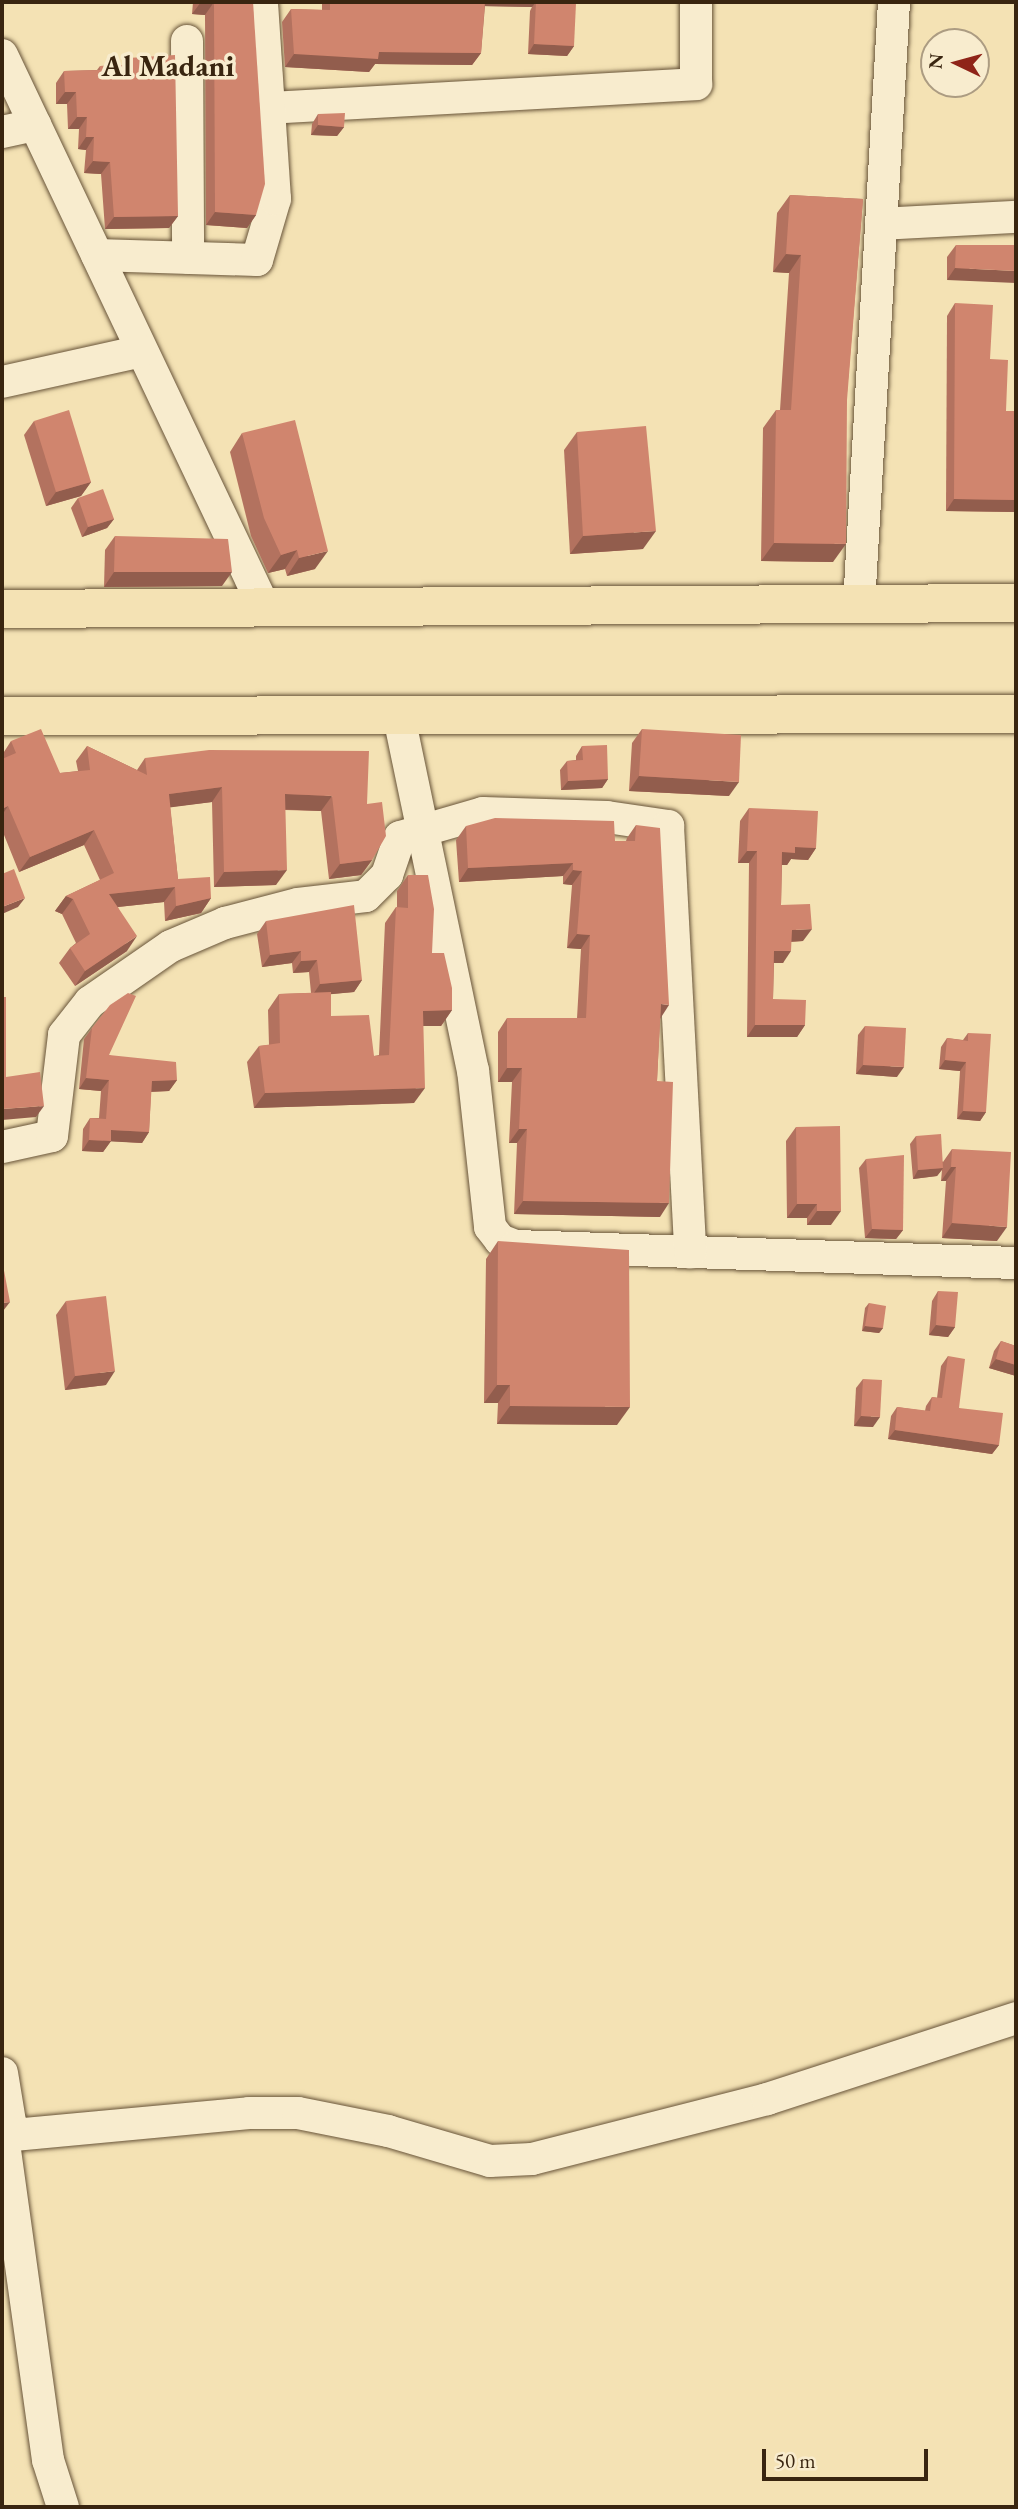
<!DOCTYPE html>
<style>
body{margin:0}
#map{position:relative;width:1018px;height:2509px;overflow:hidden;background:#f4e2b4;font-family:"EB Garamond",serif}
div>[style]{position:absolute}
.roads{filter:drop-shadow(0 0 2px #685439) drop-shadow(0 0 2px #685439)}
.minor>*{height:32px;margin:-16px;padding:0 16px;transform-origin:16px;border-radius:16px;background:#f8ecce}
.major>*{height:38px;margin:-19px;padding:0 19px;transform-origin:19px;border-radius:19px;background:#f4e2b4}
.wall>*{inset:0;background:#b3725f}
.shaded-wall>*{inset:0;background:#925d4d}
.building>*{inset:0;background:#d0856e}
span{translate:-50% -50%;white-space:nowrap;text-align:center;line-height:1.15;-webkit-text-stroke:7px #f8ecce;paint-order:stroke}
.neighbourhood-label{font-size:30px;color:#392510;font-weight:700}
.frame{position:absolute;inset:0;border:4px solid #392510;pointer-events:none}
.north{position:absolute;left:920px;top:28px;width:70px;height:70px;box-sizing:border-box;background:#f8ecce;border:2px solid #ac9c82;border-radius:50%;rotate:275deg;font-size:19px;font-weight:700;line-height:28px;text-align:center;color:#392510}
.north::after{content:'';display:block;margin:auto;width:24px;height:32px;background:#8f2418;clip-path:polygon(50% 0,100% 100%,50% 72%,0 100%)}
.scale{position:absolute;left:762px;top:2449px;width:166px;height:32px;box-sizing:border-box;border:4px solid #392510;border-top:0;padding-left:9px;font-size:21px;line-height:24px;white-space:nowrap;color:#392510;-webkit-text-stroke:5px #f8ecce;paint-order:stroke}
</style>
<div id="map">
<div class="roads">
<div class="minor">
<i style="left:187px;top:41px;width:217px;rotate:89.7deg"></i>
<i style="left:2px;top:55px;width:611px;rotate:64.61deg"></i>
<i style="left:269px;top:108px;width:428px;rotate:-3.2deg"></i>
<i style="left:696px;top:84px;width:82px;rotate:-90deg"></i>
<i style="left:2px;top:132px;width:34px;rotate:-12deg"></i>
<i style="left:881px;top:224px;width:135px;rotate:-3deg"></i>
<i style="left:97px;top:255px;width:160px;rotate:1.8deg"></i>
<i style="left:257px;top:260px;width:64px;rotate:-73.6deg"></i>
<i style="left:275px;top:199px;width:197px;rotate:-93.8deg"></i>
<i style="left:2px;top:382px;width:143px;rotate:-12.5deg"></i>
<i style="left:859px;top:604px;width:603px;rotate:-86.67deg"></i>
<i style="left:399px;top:717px;width:361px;rotate:78.2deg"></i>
<i style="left:473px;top:1070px;width:158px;rotate:83.8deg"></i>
<i style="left:490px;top:1227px;width:16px;rotate:52deg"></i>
<i style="left:500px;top:1240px;width:17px;rotate:21deg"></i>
<i style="left:516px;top:1246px;width:500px;rotate:1.95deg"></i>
<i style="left:2px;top:1147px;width:51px;rotate:-12.4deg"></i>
<i style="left:52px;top:1136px;width:102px;rotate:-83.2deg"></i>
<i style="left:64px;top:1035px;width:42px;rotate:-51.8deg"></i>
<i style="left:90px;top:1002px;width:98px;rotate:-34.7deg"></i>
<i style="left:171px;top:946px;width:59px;rotate:-23.1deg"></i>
<i style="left:225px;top:923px;width:75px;rotate:-14.6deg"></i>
<i style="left:298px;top:904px;width:68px;rotate:-6.7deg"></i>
<i style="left:366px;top:896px;width:30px;rotate:-45deg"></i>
<i style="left:387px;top:875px;width:40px;rotate:-71.1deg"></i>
<i style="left:400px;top:837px;width:86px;rotate:-16.1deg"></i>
<i style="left:483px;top:813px;width:124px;rotate:1.8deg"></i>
<i style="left:607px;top:817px;width:62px;rotate:8.4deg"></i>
<i style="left:668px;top:826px;width:427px;rotate:87deg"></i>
<i style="left:2px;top:2073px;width:50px;rotate:80.7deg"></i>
<i style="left:10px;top:2122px;width:17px;rotate:118deg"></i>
<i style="left:63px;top:2507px;width:49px;rotate:-107.7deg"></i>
<i style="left:48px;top:2460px;width:327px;rotate:-97.9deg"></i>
<i style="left:3px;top:2136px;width:247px;rotate:-5.3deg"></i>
<i style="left:249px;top:2113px;width:49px"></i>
<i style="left:298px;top:2113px;width:92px;rotate:11.3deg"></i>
<i style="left:388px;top:2131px;width:106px;rotate:16.4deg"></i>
<i style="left:490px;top:2161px;width:42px;rotate:-2.7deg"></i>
<i style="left:532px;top:2159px;width:243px;rotate:-14.3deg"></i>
<i style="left:767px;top:2099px;width:262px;rotate:-18deg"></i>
</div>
<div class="major">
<i style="left:2px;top:609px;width:1014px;rotate:-0.34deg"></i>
<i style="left:2px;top:716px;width:1014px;rotate:-0.11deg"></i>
</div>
</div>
<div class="wall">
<i style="clip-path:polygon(193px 2px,253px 2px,256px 215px,247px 228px,206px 225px,205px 15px,192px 14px)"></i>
<i style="clip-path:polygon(322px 2px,552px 2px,574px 46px,567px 56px,528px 54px,530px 11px,532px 7px,485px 6px,481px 53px,472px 65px,375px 64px,369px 72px,285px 67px,282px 22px,291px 9px,322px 10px)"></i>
<i style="clip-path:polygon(128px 58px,178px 216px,169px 228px,105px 229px,101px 174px,84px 173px,86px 150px,78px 149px,79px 129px,68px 129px,67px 104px,56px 104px,56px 83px,64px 71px,97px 70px,100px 66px,123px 65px)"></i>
<i style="clip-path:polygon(318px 114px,344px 127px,337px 136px,311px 135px,312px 124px)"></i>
<i style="clip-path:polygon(790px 195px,863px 199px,833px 562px,761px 561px,763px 428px,776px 410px,780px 410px,789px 273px,773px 272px,777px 213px)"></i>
<i style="clip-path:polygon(956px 245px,1016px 245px,947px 280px,947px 257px)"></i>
<i style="clip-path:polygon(955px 303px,990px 359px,1006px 411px,1016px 512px,946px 511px,947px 316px)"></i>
<i style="clip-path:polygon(34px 421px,91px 482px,81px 496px,46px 506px,24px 435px)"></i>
<i style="clip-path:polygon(577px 432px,643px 549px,570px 554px,564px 450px)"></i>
<i style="clip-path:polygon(242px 433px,315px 569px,287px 576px,285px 569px,268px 573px,251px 536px,230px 452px)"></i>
<i style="clip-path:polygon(78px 498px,114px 519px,107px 528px,82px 537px,71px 508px)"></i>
<i style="clip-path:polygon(115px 536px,222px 586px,104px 587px,105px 550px)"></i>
<i style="clip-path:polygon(642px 729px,729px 796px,629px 791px,632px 743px)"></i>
<i style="clip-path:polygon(11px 741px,60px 773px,78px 771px,76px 761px,87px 746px,137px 770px,145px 758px,367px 804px,372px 860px,361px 875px,329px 879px,321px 811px,285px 810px,276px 885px,214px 887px,212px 802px,170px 807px,178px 879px,211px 898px,201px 913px,165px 921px,164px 902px,118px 907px,127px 951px,75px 986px,59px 963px,70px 948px,76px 943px,62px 914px,55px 911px,66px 896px,100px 880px,84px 845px,19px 872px,2px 830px,2px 755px)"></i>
<i style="clip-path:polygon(582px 746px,608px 779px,602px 788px,561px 790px,560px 770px,567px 761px,576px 760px,576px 756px)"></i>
<i style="clip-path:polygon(749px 808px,816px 848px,808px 860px,791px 859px,787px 865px,782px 865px,781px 905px,803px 941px,791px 942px,783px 963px,774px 963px,773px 999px,805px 1025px,797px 1037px,747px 1037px,749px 863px,738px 863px,740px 821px)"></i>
<i style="clip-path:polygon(636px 825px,660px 1018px,657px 1081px,660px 1217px,514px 1214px,517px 1143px,509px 1143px,512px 1082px,498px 1082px,498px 1032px,507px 1018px,577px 1018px,581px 949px,567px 948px,572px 885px,563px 884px,563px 876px,459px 882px,456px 840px,466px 826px,615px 841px,626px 841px,627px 838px)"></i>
<i style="clip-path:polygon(408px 875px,432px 953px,452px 1010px,441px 1026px,423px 1026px,414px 1103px,254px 1108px,247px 1062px,259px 1046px,269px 1045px,268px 1010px,279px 994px,311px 993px,309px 972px,293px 973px,292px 963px,262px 967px,257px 934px,266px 921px,362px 980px,354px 992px,331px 994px,331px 1016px,374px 1056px,379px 1055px,385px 923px,396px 907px,397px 907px,397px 891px)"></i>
<i style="clip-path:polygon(865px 1026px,897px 1077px,856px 1074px,858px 1035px)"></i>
<i style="clip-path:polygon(92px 1028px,109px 1055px,177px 1080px,169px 1091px,151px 1092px,149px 1132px,142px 1143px,111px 1141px,103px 1152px,82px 1151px,83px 1129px,90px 1118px,99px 1118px,101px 1091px,79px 1089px,84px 1039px)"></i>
<i style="clip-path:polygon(968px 1033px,986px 1112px,980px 1121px,957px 1119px,960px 1071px,939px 1069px,941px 1047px,947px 1038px,963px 1040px)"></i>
<i style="clip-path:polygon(796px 1127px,831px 1225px,807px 1225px,807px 1218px,787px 1218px,786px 1141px)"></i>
<i style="clip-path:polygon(916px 1136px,943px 1162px,952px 1149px,997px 1241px,942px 1238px,946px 1181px,941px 1181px,942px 1170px,937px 1176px,913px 1179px,910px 1144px)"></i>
<i style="clip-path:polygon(866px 1159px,903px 1230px,896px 1239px,865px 1238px,859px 1168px)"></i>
<i style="clip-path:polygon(498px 1241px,617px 1425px,497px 1424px,498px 1403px,484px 1403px,486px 1259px)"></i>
<i style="clip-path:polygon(938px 1291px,955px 1327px,948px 1337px,929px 1335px,932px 1301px)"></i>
<i style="clip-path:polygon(66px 1301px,106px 1385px,65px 1390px,56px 1315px)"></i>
<i style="clip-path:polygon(869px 1303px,883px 1328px,879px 1333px,862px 1331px,865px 1308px)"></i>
<i style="clip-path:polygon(1001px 1341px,1016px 1346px,1016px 1376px,989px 1368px,994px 1351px)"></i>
<i style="clip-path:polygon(948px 1356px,959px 1408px,999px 1445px,992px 1454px,888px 1439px,891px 1416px,897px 1407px,925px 1411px,926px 1406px,932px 1397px,937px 1398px,941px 1366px)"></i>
<i style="clip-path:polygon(863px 1379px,873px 1427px,854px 1426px,856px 1388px)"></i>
</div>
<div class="shaded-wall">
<i style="clip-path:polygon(201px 2px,214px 2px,205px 15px,192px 14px)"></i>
<i style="clip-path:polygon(479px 2px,536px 2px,532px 7px,477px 6px)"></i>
<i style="clip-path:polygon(534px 44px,574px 46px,567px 56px,528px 54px)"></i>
<i style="clip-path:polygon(379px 52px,481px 53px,472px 65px,375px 64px,369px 72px,285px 67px,294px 54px)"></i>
<i style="clip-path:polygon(65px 92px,76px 92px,67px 104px,56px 104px)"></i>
<i style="clip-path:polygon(77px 117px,87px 117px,79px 129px,68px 129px)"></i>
<i style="clip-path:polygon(318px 125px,344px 127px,337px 136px,311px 135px)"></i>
<i style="clip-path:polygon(86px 137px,94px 137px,86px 150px,78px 149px)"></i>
<i style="clip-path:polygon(93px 161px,110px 162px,101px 174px,84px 173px)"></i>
<i style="clip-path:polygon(215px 212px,256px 215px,247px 228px,206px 225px)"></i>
<i style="clip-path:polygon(178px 216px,169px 228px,105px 229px,114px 217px)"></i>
<i style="clip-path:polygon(786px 254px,801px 255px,789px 273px,773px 272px)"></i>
<i style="clip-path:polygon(955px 268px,1016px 271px,1016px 283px,947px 280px)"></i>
<i style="clip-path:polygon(91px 482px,81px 496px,46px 506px,56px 492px)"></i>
<i style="clip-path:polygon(954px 499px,1016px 500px,1016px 512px,946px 511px)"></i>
<i style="clip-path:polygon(114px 519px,107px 528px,82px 537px,88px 527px)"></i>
<i style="clip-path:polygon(656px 531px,643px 549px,570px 554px,583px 536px)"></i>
<i style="clip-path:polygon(774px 543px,846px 544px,833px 562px,761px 561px)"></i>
<i style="clip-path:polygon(297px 550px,285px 569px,268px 573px,281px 555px)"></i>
<i style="clip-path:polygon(328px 551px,315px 569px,287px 576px,299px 558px)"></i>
<i style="clip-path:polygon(114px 572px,232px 572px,222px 586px,104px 587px)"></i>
<i style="clip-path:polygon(639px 776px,739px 782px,729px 796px,629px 791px)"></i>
<i style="clip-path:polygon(608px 779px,602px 788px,561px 790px,568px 781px)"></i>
<i style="clip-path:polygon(222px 787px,212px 802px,158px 809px,169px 794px)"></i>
<i style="clip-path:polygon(285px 794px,332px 796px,321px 811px,274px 809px)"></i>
<i style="clip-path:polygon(8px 806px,2px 815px,2px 809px)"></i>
<i style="clip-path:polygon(94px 830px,84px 845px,19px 872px,30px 857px)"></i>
<i style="clip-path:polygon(795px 847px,816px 848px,808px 860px,791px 859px,787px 865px,773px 865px,782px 852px)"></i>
<i style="clip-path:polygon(747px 851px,757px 851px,749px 863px,738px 863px)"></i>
<i style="clip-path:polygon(372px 860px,361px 875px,329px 879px,340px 864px)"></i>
<i style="clip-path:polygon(573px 863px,563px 876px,459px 882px,468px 868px)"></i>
<i style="clip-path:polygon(287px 870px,276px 885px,214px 887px,224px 872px)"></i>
<i style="clip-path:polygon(573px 870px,582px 871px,572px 885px,563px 884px)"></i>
<i style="clip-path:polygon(175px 887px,164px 902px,99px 909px,109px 894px)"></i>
<i style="clip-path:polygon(66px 896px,73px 899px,62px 914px,55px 911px)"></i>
<i style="clip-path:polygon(25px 898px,18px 907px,2px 914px,2px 907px)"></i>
<i style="clip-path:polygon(211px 898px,201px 913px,165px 921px,176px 906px)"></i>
<i style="clip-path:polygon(812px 929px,803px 941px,783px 942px,792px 930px)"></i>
<i style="clip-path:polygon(577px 934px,590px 935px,581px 949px,567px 948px)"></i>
<i style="clip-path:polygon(137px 936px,127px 951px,75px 986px,85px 971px)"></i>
<i style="clip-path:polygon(301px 951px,292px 963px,262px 967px,270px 955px)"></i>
<i style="clip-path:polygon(774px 951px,791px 951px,783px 963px,765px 963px)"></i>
<i style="clip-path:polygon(317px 960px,309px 972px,293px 973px,301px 961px)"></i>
<i style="clip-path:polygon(362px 980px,354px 992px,312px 996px,320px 984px)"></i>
<i style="clip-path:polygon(661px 1004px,669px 1005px,660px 1019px)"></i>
<i style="clip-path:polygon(452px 1010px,441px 1026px,411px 1026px,423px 1011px)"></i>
<i style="clip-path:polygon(755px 1025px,805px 1025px,797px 1037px,747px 1037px)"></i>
<i style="clip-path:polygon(945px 1060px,966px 1062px,960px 1071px,939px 1069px)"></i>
<i style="clip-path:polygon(863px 1065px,904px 1067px,897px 1077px,856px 1074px)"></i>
<i style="clip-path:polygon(507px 1068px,522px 1068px,512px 1082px,498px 1082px)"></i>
<i style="clip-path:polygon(86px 1078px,109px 1080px,101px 1091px,79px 1089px)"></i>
<i style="clip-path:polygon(177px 1080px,169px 1091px,144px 1092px,152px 1081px)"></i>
<i style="clip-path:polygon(425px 1088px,414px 1103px,254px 1108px,265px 1093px)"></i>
<i style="clip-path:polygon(44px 1106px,36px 1117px,2px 1120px,2px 1109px)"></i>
<i style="clip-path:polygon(963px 1111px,986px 1112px,980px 1121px,957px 1119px)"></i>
<i style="clip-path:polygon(519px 1129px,527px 1129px,517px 1143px,509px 1143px)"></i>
<i style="clip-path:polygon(111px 1130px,149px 1132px,142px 1143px,103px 1141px)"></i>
<i style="clip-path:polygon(89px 1140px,111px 1141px,103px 1152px,82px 1151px)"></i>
<i style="clip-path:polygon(951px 1167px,956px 1167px,946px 1181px,941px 1181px)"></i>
<i style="clip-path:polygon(943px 1168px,937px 1176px,913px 1179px,918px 1170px)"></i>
<i style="clip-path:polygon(523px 1201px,669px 1203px,660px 1217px,514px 1214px)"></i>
<i style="clip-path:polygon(797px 1204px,817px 1204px,807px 1218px,787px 1218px)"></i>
<i style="clip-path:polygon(817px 1211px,841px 1211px,831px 1225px,807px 1225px)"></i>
<i style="clip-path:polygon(952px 1223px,1007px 1227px,997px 1241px,942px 1238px)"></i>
<i style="clip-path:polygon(872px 1229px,903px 1230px,896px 1239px,865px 1238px)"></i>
<i style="clip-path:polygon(10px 1302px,3px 1311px,2px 1312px,2px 1303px)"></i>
<i style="clip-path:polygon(936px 1325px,955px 1327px,948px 1337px,929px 1335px)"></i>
<i style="clip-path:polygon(865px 1326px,883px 1328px,879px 1333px,862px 1331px)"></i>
<i style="clip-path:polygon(996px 1359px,1016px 1365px,1016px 1376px,989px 1368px)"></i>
<i style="clip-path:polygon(115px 1371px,106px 1385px,65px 1390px,75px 1376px)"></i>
<i style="clip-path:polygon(497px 1385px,510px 1385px,498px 1403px,484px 1403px)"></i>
<i style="clip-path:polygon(510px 1406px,630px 1407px,617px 1425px,497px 1424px)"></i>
<i style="clip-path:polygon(861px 1416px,880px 1417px,873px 1427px,854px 1426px)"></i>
<i style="clip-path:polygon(895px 1430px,999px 1445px,992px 1454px,888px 1439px)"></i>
</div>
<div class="building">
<i style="clip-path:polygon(214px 2px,253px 2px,265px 184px,256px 215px,215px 212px)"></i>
<i style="clip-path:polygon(330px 2px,485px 2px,481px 53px,379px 52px,378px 59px,294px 54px,291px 9px,330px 10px)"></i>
<i style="clip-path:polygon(536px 2px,576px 3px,574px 46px,534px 44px)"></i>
<i style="clip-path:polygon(175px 55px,178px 216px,114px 217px,110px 162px,93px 161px,94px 137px,86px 137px,87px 117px,77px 117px,76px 92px,65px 92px,64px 71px,100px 70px,100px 66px,128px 65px,128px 58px)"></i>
<i style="clip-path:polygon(345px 113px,344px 127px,318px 125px,318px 114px)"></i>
<i style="clip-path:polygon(790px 195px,863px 199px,847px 400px,846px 544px,774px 543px,776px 410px,791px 410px,801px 255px,786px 254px)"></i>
<i style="clip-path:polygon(956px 245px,1016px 245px,1016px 271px,955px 268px)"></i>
<i style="clip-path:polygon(955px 303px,993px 305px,990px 359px,1008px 360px,1006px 411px,1016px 411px,1016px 500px,954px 499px)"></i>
<i style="clip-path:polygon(69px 410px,91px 482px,56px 492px,34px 421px)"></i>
<i style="clip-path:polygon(295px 420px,328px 551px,299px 558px,297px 550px,281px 555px,264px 518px,242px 433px)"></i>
<i style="clip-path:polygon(646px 426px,656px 531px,583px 536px,577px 432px)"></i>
<i style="clip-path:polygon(103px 489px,114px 519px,88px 527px,78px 498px)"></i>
<i style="clip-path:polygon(115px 536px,228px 539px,232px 572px,114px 572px)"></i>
<i style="clip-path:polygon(41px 729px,60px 773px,90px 770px,87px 746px,147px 775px,145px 758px,209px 750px,369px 751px,367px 804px,382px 802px,386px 836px,372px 860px,340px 864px,332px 796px,285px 794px,287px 870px,224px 872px,222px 787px,169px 794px,178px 879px,210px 877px,211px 898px,176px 906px,175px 887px,109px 894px,137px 936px,85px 971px,70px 948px,90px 934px,73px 899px,66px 896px,114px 873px,94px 830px,30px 857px,8px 806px,2px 809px,2px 759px,16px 753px,11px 741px)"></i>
<i style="clip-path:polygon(642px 729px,741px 735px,739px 782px,639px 776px)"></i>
<i style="clip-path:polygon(607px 745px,608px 779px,568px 781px,567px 761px,583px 760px,582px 746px)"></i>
<i style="clip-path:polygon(749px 808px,818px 811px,816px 848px,795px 847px,795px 853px,782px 852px,781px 905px,810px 904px,812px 929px,792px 930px,791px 951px,774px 951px,773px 999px,806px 1000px,805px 1025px,755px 1025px,757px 851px,747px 851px)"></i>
<i style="clip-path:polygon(495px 818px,614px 821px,615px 841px,635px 841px,636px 825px,660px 828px,669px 1005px,661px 1004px,657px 1081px,673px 1082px,669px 1203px,523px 1201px,527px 1129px,519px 1129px,522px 1068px,507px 1068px,507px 1018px,586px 1018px,590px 935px,577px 934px,582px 871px,573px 870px,573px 863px,468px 868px,466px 826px)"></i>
<i style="clip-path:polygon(14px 869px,25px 898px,2px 907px,2px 874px)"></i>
<i style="clip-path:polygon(408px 875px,428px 875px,434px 909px,432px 953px,444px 953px,452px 988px,452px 1010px,423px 1011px,425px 1088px,265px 1093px,259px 1046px,280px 1043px,279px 994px,331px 992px,331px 1016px,369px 1015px,374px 1056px,389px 1055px,396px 907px,408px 908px)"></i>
<i style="clip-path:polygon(354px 905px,362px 980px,320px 984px,317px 960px,301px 961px,301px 951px,270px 955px,266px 921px)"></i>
<i style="clip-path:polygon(128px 993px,136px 996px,109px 1055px,176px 1062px,177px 1080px,152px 1081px,149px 1132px,111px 1130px,111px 1141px,89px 1140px,90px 1118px,106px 1119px,109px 1080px,86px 1078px,92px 1028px,110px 1005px)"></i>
<i style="clip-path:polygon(2px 997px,6px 997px,6px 1077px,40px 1072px,44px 1106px,2px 1109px)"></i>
<i style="clip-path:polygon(865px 1026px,906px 1028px,904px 1067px,863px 1065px)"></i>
<i style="clip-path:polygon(968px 1033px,991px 1034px,986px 1112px,963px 1111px,966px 1062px,945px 1060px,947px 1038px,968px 1041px)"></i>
<i style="clip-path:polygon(840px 1126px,841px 1211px,817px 1211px,817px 1204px,797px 1204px,796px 1127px)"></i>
<i style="clip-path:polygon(941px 1134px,943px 1168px,918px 1170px,916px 1136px)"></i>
<i style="clip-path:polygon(952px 1149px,1011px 1152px,1007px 1227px,952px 1223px,956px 1167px,951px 1167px)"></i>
<i style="clip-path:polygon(904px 1155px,903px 1230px,872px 1229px,866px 1159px)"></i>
<i style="clip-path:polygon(498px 1241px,629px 1250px,630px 1407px,510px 1406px,510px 1385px,497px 1385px)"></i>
<i style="clip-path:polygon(2px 1260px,10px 1302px,2px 1303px)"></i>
<i style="clip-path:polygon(938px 1291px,958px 1292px,955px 1327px,936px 1325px)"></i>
<i style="clip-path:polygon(106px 1296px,115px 1371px,75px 1376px,66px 1301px)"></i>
<i style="clip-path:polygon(869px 1303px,886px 1306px,883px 1328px,865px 1326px)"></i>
<i style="clip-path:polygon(1001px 1341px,1016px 1346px,1016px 1365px,996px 1359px)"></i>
<i style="clip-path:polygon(948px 1356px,965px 1359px,959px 1408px,1003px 1413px,999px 1445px,895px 1430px,897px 1407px,930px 1411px,932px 1397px,942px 1398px)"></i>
<i style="clip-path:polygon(863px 1379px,882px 1380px,880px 1417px,861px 1416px)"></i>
</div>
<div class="neighbourhood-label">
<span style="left:168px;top:66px">Al Madani</span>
</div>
<div class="frame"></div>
<div class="north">N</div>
<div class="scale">50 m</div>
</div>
